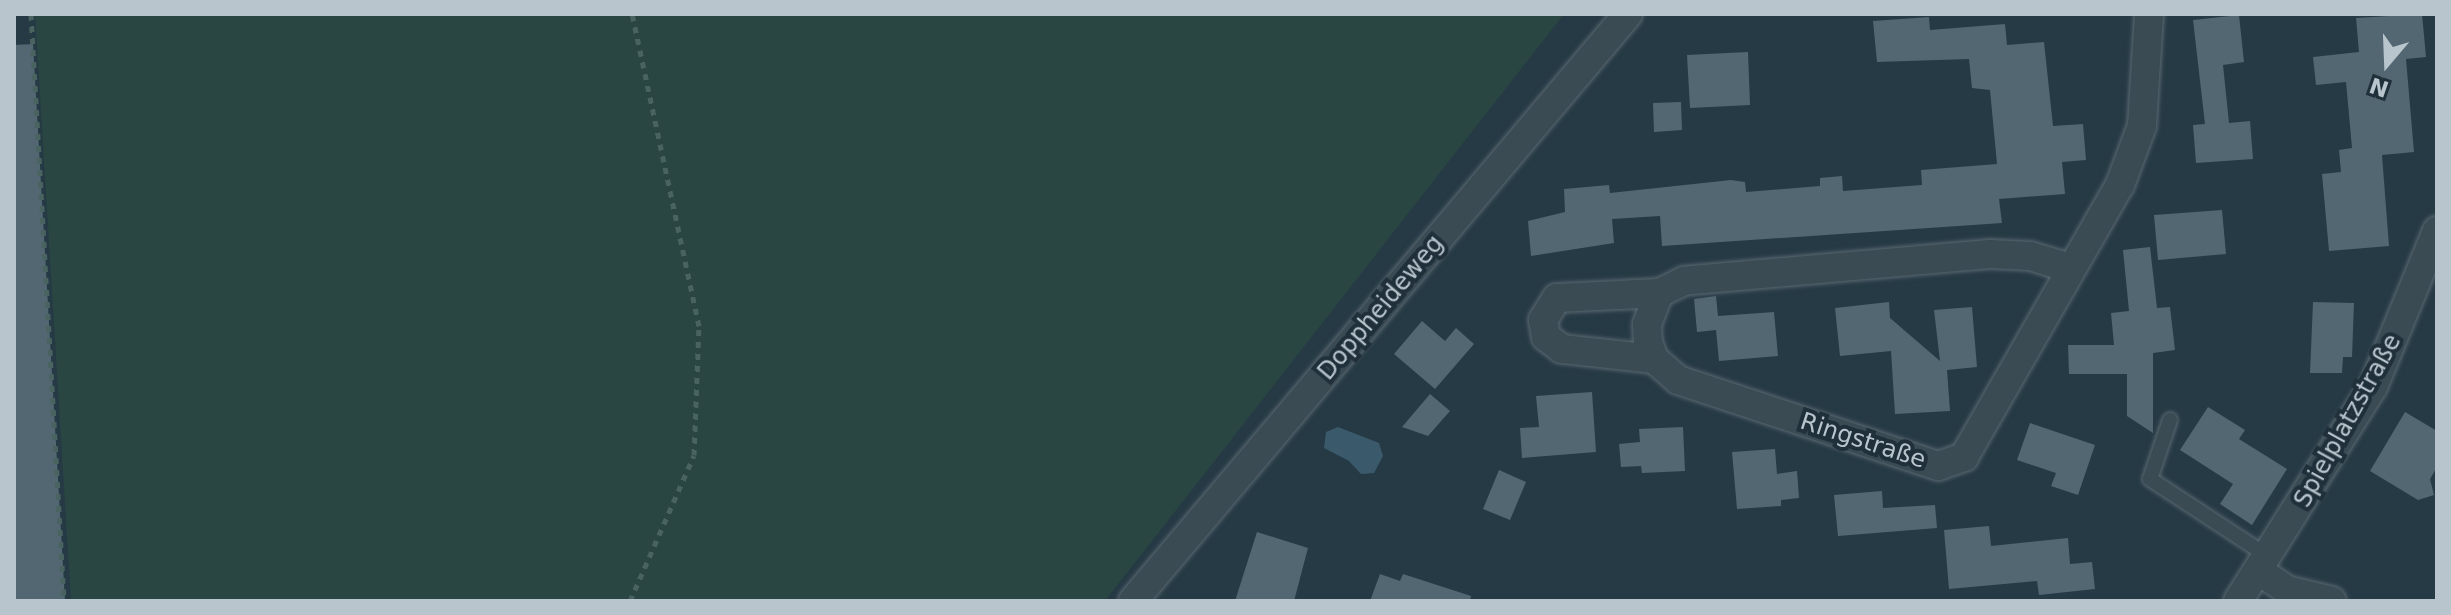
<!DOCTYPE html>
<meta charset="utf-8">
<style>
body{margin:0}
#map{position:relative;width:2451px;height:615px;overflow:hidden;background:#263a45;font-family:"DejaVu Sans",sans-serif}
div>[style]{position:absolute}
.green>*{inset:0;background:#294642}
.water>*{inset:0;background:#3a5a6c}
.building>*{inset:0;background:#526772}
.path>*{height:5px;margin-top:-2.5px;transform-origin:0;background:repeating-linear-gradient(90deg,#496360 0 6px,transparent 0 12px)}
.roads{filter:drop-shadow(0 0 2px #5a6871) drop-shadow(0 0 2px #5a6871)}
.lane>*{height:14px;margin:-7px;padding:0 7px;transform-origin:7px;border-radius:7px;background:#3b4b54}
.street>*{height:28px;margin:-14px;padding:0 14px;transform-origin:14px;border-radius:14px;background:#3b4b54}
span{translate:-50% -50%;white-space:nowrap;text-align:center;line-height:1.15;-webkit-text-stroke:8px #20303a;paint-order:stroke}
.street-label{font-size:24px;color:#b9c5cd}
.frame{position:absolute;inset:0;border:16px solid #b9c5cd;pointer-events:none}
.north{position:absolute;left:2347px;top:24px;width:80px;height:80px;-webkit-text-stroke:6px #20303a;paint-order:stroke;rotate:199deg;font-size:22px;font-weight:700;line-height:32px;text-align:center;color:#b9c5cd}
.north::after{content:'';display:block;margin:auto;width:28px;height:36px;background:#b9c5cd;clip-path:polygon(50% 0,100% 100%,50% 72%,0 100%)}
</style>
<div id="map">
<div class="green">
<i style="clip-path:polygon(35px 14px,1564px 14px,1105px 601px,71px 601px)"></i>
</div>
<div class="water">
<i style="clip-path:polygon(1338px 427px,1379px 443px,1383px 456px,1374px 473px,1361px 474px,1349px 461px,1324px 448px,1326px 432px)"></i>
</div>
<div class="building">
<i style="clip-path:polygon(2422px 14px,2426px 57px,2406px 59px,2414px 152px,2382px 155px,2389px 246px,2329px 251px,2322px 174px,2341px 172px,2339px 150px,2352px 148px,2346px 82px,2316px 85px,2313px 57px,2359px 52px,2356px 18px)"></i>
<i style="clip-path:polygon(2239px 15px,2244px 62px,2223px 65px,2229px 123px,2250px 121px,2253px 159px,2196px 163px,2193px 125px,2205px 124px,2193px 20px)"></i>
<i style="clip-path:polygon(1929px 17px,1930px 30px,2005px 24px,2007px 45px,2044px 42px,2053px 126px,2083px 124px,2086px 160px,2062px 162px,2065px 194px,1999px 199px,2002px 223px,1662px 246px,1660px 216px,1612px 219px,1614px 243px,1531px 256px,1528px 221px,1565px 212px,1564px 189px,1609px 185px,1610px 193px,1731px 180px,1745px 182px,1746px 192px,1820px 186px,1820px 178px,1842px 176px,1843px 191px,1922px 185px,1921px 170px,1997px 164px,1990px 90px,1972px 88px,1969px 59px,1877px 62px,1873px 21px)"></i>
<i style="clip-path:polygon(33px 44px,65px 601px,14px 601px,14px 45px)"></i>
<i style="clip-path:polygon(1748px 52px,1750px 105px,1690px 108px,1687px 55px)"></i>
<i style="clip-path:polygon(1681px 102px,1682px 130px,1654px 132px,1653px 103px)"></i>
<i style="clip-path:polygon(2222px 210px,2226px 254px,2158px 260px,2154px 215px)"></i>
<i style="clip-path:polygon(2150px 247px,2157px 308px,2170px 307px,2175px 350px,2153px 353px,2153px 433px,2127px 416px,2127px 374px,2069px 374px,2068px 345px,2114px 345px,2111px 313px,2129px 311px,2123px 250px)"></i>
<i style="clip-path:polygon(1716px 296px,1718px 316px,1774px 312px,1778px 356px,1719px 361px,1716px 330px,1697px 332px,1694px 299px)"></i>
<i style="clip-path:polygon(1889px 302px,1890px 318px,1940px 361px,1934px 310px,1972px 307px,1977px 367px,1947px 370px,1950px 411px,1895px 414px,1891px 351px,1840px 356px,1835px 308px)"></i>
<i style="clip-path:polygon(2313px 302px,2354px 303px,2352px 357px,2343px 357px,2342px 373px,2310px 373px)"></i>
<i style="clip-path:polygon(1422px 321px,1445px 341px,1456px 328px,1474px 344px,1435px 389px,1394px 354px)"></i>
<i style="clip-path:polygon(1592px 392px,1596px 452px,1522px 458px,1520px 428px,1539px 427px,1536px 396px)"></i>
<i style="clip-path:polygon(1430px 394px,1450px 411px,1428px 436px,1402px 427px)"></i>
<i style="clip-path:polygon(2208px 407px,2245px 430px,2239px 439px,2287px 469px,2252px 525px,2220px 504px,2233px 484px,2180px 450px)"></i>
<i style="clip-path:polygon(2405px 412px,2437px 431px,2437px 467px,2430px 479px,2434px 495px,2418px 500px,2370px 471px)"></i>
<i style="clip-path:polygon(2030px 423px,2095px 445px,2078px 495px,2051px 486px,2056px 473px,2017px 460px)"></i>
<i style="clip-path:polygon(1683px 427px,1685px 471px,1642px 473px,1641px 466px,1621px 467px,1619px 444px,1640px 442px,1639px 429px)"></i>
<i style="clip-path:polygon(1775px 449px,1777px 474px,1797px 471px,1799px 498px,1781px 500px,1781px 506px,1737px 509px,1732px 452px)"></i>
<i style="clip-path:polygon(1499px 470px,1526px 482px,1510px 520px,1483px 509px)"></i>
<i style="clip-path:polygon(1882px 491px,1883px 508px,1935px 505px,1937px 528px,1838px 536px,1834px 495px)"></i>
<i style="clip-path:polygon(1989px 526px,1991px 546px,2068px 538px,2070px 564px,2092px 562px,2095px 589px,2039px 595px,2037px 581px,1949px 589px,1944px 530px)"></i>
<i style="clip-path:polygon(1257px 532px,1308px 548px,1294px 601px,1235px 601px)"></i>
<i style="clip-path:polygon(1380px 574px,1400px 581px,1403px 574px,1471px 596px,1470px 601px,1370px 601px)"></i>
</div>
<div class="path">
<i style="left:31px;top:14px;width:588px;rotate:86.78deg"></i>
<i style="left:630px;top:601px;width:159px;rotate:-66.3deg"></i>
<i style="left:694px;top:455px;width:129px;rotate:-87.8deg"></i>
<i style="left:699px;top:326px;width:319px;rotate:-102.1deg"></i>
</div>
<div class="roads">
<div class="lane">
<i style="left:2170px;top:420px;width:62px;rotate:108.7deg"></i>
<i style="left:2150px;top:479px;width:142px;rotate:33.2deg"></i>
</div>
<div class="street">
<i style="left:2070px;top:268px;width:42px;rotate:-163.3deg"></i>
<i style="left:2030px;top:256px;width:40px;rotate:-177.1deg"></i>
<i style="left:1990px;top:254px;width:307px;rotate:175deg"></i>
<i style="left:1684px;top:281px;width:28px;rotate:154deg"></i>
<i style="left:1659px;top:293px;width:34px;rotate:111deg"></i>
<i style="left:1647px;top:325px;width:17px;rotate:87deg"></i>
<i style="left:1648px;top:342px;width:18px;rotate:71deg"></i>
<i style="left:1654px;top:359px;width:32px;rotate:41deg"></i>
<i style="left:1678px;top:380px;width:274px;rotate:18.3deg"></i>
<i style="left:1938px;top:466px;width:28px;rotate:-19deg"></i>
<i style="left:1964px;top:457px;width:314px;rotate:-60.2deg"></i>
<i style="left:2120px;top:185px;width:63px;rotate:-69.6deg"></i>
<i style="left:2142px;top:126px;width:112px;rotate:-86.4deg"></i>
<i style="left:1654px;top:359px;width:93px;rotate:-173.8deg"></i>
<i style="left:1562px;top:349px;width:20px;rotate:-143deg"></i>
<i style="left:1546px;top:337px;width:17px;rotate:-100deg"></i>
<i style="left:1543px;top:320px;width:26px;rotate:-58deg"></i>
<i style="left:1557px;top:298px;width:102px;rotate:-2.8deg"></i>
<i style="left:2259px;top:571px;width:34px;rotate:34deg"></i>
<i style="left:2287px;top:590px;width:46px;rotate:13.7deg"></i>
<i style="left:1133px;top:601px;width:768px;rotate:-49.86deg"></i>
<i style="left:2238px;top:601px;width:253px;rotate:-57.8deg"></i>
<i style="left:2373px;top:387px;width:169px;rotate:-67.7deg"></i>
</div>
</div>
<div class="street-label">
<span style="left:1381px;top:308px;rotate:-50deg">Doppheideweg</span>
<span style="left:2348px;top:421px;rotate:-61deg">Spielplatzstraße</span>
<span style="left:1863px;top:441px;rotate:18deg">Ringstraße</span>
</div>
<div class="frame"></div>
<div class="north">N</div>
</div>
